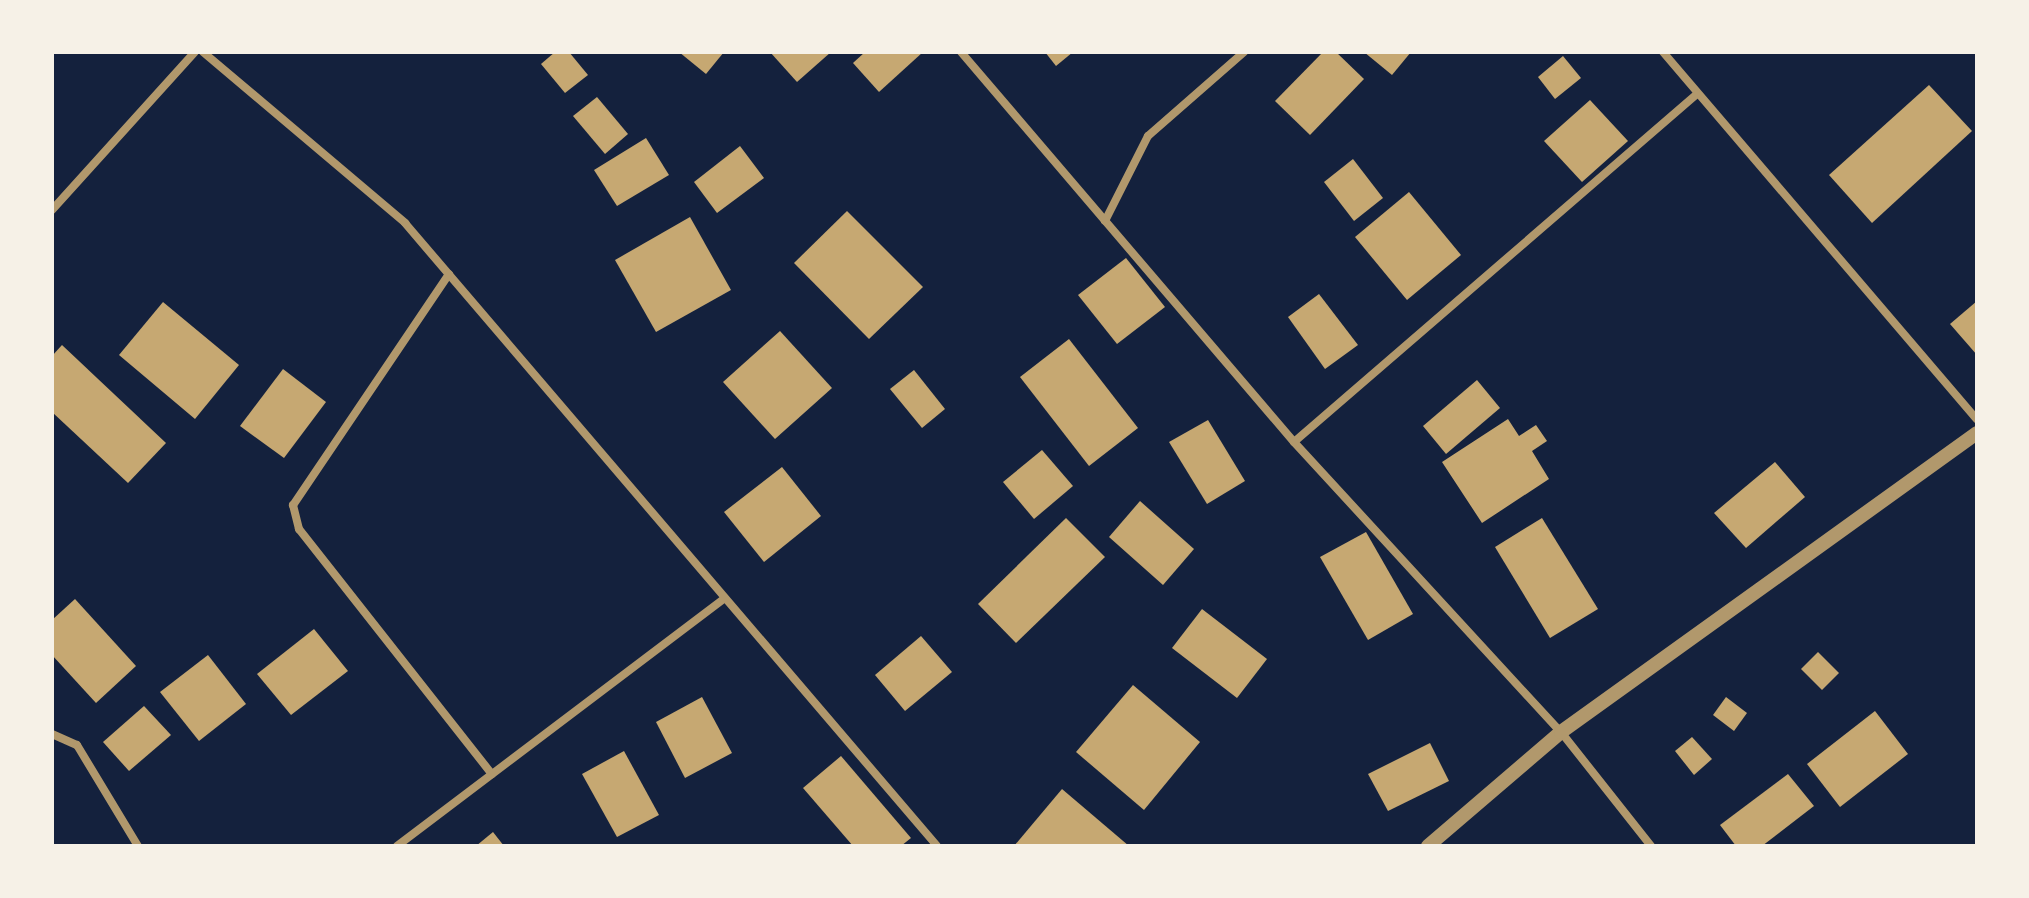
<!DOCTYPE html>
<style>
body{margin:0}
#map{position:relative;width:2029px;height:898px;overflow:hidden;background:#14213d;font-family:"Times New Roman",serif}
div>[style]{position:absolute}
.building>*{inset:0;background:#c6a872}
.minor>*{height:8px;margin:-4px;padding:0 4px;transform-origin:4px;border-radius:4px;background:#b1986c}
.tertiary>*{height:14px;margin:-7px;padding:0 7px;transform-origin:7px;border-radius:7px;background:#b1986c}
span{translate:-50% -50%;white-space:nowrap;text-align:center;line-height:1.15;-webkit-text-stroke:6px #f6f1e7;paint-order:stroke}
.frame{position:absolute;inset:0;border:54px solid #f6f1e7;pointer-events:none}
</style>
<div id="map">
<div class="building">
<i style="clip-path:polygon(555px 52px,569px 52px,588px 75px,565px 93px,541px 64px)"></i>
<i style="clip-path:polygon(679px 52px,724px 52px,706px 74px)"></i>
<i style="clip-path:polygon(770px 52px,831px 52px,797px 82px)"></i>
<i style="clip-path:polygon(865px 52px,923px 52px,879px 92px,853px 63px)"></i>
<i style="clip-path:polygon(1045px 52px,1073px 52px,1056px 66px)"></i>
<i style="clip-path:polygon(1323px 52px,1336px 52px,1364px 79px,1310px 135px,1275px 101px)"></i>
<i style="clip-path:polygon(1364px 52px,1411px 52px,1392px 75px)"></i>
<i style="clip-path:polygon(1563px 56px,1581px 78px,1555px 99px,1538px 77px)"></i>
<i style="clip-path:polygon(1929px 85px,1972px 131px,1872px 223px,1829px 175px)"></i>
<i style="clip-path:polygon(597px 97px,628px 134px,605px 154px,573px 116px)"></i>
<i style="clip-path:polygon(1590px 100px,1628px 141px,1582px 182px,1544px 141px)"></i>
<i style="clip-path:polygon(646px 138px,669px 175px,617px 206px,594px 170px)"></i>
<i style="clip-path:polygon(740px 146px,764px 178px,717px 213px,694px 182px)"></i>
<i style="clip-path:polygon(1353px 159px,1383px 198px,1354px 221px,1324px 182px)"></i>
<i style="clip-path:polygon(1409px 192px,1461px 255px,1407px 300px,1355px 237px)"></i>
<i style="clip-path:polygon(847px 211px,923px 287px,869px 339px,794px 263px)"></i>
<i style="clip-path:polygon(690px 217px,731px 290px,656px 332px,615px 260px)"></i>
<i style="clip-path:polygon(1126px 258px,1165px 307px,1117px 344px,1078px 295px)"></i>
<i style="clip-path:polygon(1319px 294px,1358px 345px,1325px 369px,1288px 317px)"></i>
<i style="clip-path:polygon(1977px 301px,1977px 355px,1950px 324px)"></i>
<i style="clip-path:polygon(163px 302px,239px 365px,195px 419px,119px 355px)"></i>
<i style="clip-path:polygon(780px 331px,832px 388px,775px 439px,723px 382px)"></i>
<i style="clip-path:polygon(1069px 339px,1138px 428px,1089px 466px,1020px 377px)"></i>
<i style="clip-path:polygon(62px 345px,166px 443px,128px 483px,52px 412px,52px 356px)"></i>
<i style="clip-path:polygon(283px 369px,326px 402px,284px 458px,240px 426px)"></i>
<i style="clip-path:polygon(914px 370px,945px 409px,922px 428px,890px 389px)"></i>
<i style="clip-path:polygon(1477px 380px,1500px 408px,1446px 454px,1423px 426px)"></i>
<i style="clip-path:polygon(1508px 419px,1519px 436px,1536px 425px,1547px 441px,1532px 451px,1549px 479px,1482px 523px,1442px 462px)"></i>
<i style="clip-path:polygon(1208px 420px,1245px 481px,1207px 504px,1169px 442px)"></i>
<i style="clip-path:polygon(1042px 450px,1073px 486px,1034px 519px,1003px 482px)"></i>
<i style="clip-path:polygon(1775px 462px,1805px 497px,1746px 548px,1714px 513px)"></i>
<i style="clip-path:polygon(782px 467px,821px 516px,764px 562px,724px 512px)"></i>
<i style="clip-path:polygon(1140px 501px,1194px 549px,1163px 585px,1109px 537px)"></i>
<i style="clip-path:polygon(1066px 518px,1105px 557px,1016px 643px,978px 604px)"></i>
<i style="clip-path:polygon(1542px 518px,1598px 609px,1550px 638px,1495px 547px)"></i>
<i style="clip-path:polygon(1366px 532px,1413px 614px,1368px 640px,1320px 557px)"></i>
<i style="clip-path:polygon(75px 599px,136px 666px,96px 703px,52px 655px,52px 620px)"></i>
<i style="clip-path:polygon(1202px 609px,1267px 659px,1237px 698px,1172px 648px)"></i>
<i style="clip-path:polygon(314px 629px,348px 671px,291px 715px,257px 674px)"></i>
<i style="clip-path:polygon(921px 636px,952px 672px,905px 711px,875px 675px)"></i>
<i style="clip-path:polygon(1818px 652px,1839px 673px,1822px 690px,1801px 669px)"></i>
<i style="clip-path:polygon(208px 655px,246px 704px,199px 741px,160px 692px)"></i>
<i style="clip-path:polygon(1133px 685px,1200px 742px,1144px 810px,1076px 752px)"></i>
<i style="clip-path:polygon(702px 697px,732px 753px,685px 778px,656px 722px)"></i>
<i style="clip-path:polygon(1726px 697px,1747px 713px,1734px 731px,1713px 715px)"></i>
<i style="clip-path:polygon(144px 706px,171px 735px,129px 771px,103px 742px)"></i>
<i style="clip-path:polygon(1875px 711px,1908px 754px,1840px 807px,1807px 764px)"></i>
<i style="clip-path:polygon(1692px 737px,1712px 759px,1694px 775px,1675px 751px)"></i>
<i style="clip-path:polygon(1430px 743px,1449px 781px,1388px 811px,1368px 774px)"></i>
<i style="clip-path:polygon(624px 751px,659px 815px,617px 837px,582px 774px)"></i>
<i style="clip-path:polygon(841px 756px,911px 838px,901px 846px,853px 846px,803px 788px)"></i>
<i style="clip-path:polygon(1788px 774px,1814px 806px,1762px 846px,1736px 846px,1720px 825px)"></i>
<i style="clip-path:polygon(1062px 789px,1129px 846px,1014px 846px)"></i>
<i style="clip-path:polygon(493px 832px,504px 846px,476px 846px)"></i>
</div>
<div class="minor">
<i style="left:203px;top:52px;width:265px;rotate:40.2deg"></i>
<i style="left:405px;top:223px;width:819px;rotate:49.5deg"></i>
<i style="left:961px;top:52px;width:513px;rotate:49.51deg"></i>
<i style="left:1294px;top:442px;width:394px;rotate:47.4deg"></i>
<i style="left:1561px;top:732px;width:145px;rotate:51.7deg"></i>
<i style="left:1663px;top:52px;width:483px;rotate:49.5deg"></i>
<i style="left:52px;top:210px;width:213px;rotate:-47.9deg"></i>
<i style="left:1105px;top:221px;width:95px;rotate:-63.2deg"></i>
<i style="left:1148px;top:136px;width:128px;rotate:-41.2deg"></i>
<i style="left:449px;top:274px;width:279px;rotate:124deg"></i>
<i style="left:293px;top:505px;width:25px;rotate:76deg"></i>
<i style="left:299px;top:529px;width:312px;rotate:51.8deg"></i>
<i style="left:1294px;top:442px;width:532px;rotate:-40.81deg"></i>
<i style="left:52px;top:734px;width:27px;rotate:24deg"></i>
<i style="left:77px;top:745px;width:118px;rotate:58.9deg"></i>
<i style="left:397px;top:846px;width:411px;rotate:-37.1deg"></i>
</div>
<div class="tertiary">
<i style="left:1428px;top:846px;width:175px;rotate:-40.6deg"></i>
<i style="left:1561px;top:732px;width:512px;rotate:-35.71deg"></i>
</div>
<div class="frame"></div>
</div>
